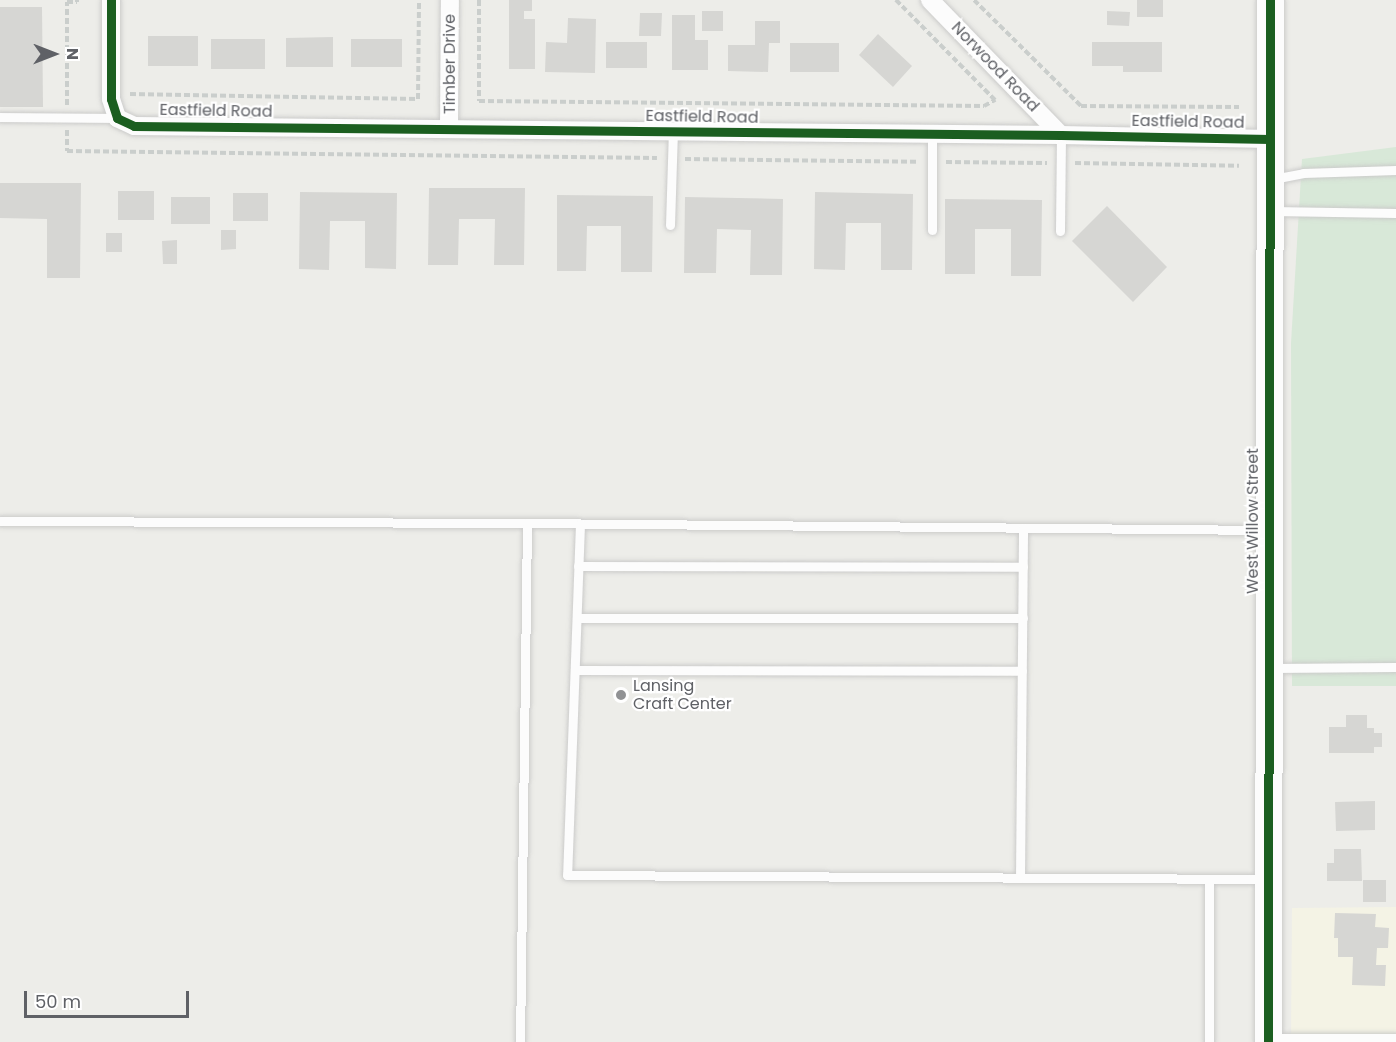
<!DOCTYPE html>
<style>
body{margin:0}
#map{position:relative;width:1396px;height:1042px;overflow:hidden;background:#edede9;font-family:Poppins,sans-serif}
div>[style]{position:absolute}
.commercial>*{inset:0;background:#f4f3e5}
.green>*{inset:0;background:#d8e8d8}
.building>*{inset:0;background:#d6d6d3}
.path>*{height:4px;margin-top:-2px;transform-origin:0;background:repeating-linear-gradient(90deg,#cacecc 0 6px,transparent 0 9px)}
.roads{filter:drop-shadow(0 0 2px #cbcbca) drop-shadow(0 0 2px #cbcbca)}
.lane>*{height:9px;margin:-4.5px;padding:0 4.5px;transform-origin:4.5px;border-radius:4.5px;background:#fcfcfc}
.street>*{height:18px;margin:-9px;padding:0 9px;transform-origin:9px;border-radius:9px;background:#fcfcfc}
.secondary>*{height:27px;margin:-13.5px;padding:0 13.5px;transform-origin:13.5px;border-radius:13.5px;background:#fcfcfc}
.cycleway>*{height:9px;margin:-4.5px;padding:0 4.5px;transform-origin:4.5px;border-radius:4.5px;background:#1b5e20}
.dots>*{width:16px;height:16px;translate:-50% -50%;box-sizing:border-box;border:3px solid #fff;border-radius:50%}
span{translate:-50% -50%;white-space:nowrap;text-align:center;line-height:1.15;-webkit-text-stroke:4.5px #fff;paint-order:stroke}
.street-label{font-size:16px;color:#5f6166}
.poi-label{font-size:16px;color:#5f6166}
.left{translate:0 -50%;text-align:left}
.north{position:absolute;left:24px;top:24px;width:60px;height:60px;-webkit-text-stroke:4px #fff;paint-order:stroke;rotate:90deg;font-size:16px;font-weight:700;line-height:24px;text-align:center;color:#5f6166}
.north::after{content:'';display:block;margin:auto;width:21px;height:27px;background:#5f6166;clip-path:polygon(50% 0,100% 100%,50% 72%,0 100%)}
.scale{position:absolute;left:24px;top:991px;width:165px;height:27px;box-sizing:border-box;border:3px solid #5f6166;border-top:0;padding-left:8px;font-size:18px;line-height:21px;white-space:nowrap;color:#5f6166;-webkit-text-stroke:4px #fff;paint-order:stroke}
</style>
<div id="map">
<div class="commercial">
<i style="clip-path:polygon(1396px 907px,1396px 1042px,1291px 1042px,1292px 908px)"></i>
</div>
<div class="green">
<i style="clip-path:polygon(1396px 147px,1396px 686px,1292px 686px,1291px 343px,1302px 159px)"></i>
</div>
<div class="building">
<i style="clip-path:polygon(509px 0,532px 0,532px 11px,524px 11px,524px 19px,535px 19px,535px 69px,509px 69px)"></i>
<i style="clip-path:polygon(1137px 0,1163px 0,1163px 17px,1137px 17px)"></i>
<i style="clip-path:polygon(0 7px,42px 7px,43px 107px,0 107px)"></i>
<i style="clip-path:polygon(702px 11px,723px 11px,723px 31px,702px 31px)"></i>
<i style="clip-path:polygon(1107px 11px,1130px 12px,1129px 26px,1107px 25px)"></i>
<i style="clip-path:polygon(640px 13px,662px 13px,661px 36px,639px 36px)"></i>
<i style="clip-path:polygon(672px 15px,695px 15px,695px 40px,708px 40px,708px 70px,672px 70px)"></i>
<i style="clip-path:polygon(568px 18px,596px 19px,595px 73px,545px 72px,546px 42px,567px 43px)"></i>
<i style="clip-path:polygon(755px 21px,780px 21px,780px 43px,769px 43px,768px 72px,728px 71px,728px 45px,755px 45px)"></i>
<i style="clip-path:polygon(878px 34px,912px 66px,893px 87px,859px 55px)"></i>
<i style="clip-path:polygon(148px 36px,198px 36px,198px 66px,148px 66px)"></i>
<i style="clip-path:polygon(333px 37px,333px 67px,286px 67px,286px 38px)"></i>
<i style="clip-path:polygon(211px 39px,265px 39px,265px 69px,211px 69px)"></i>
<i style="clip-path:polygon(351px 39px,402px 39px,402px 67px,351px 67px)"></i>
<i style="clip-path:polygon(606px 42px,647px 42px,647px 68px,606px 68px)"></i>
<i style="clip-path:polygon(1092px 42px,1162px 42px,1162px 72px,1123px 72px,1123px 66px,1092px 66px)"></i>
<i style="clip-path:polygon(790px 43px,839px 43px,839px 72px,790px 72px)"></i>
<i style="clip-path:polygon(0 183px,81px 183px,80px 278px,47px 278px,47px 219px,0 218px)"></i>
<i style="clip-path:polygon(429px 188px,525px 188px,524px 265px,494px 265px,495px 219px,459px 219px,458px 265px,428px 265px)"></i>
<i style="clip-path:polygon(118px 191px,154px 191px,154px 220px,118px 220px)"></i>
<i style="clip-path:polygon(300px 192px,397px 193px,396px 269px,365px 268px,365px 221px,330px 221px,329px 270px,299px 269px)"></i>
<i style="clip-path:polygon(815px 192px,913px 194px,912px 270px,881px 270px,881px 223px,846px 223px,845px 270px,814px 269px)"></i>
<i style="clip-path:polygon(233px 193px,268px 193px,268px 221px,233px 221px)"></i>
<i style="clip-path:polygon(557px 195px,653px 196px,652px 272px,621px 272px,621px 226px,587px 226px,586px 271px,557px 271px)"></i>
<i style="clip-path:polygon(171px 197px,210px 197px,210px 224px,171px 224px)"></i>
<i style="clip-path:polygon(685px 197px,783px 199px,782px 275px,750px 275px,751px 230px,717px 229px,716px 273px,684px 273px)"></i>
<i style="clip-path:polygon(945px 199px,1042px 200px,1041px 276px,1011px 276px,1011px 229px,975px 229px,975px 274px,945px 274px)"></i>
<i style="clip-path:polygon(1107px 206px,1167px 267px,1133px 302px,1072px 241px)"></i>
<i style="clip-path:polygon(221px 230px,236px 230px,236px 249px,221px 250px)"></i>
<i style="clip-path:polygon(106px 233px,122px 233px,122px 252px,106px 252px)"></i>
<i style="clip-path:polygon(177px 240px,177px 264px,163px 264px,162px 241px)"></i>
<i style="clip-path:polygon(1346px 715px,1367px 715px,1367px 728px,1374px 728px,1374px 733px,1382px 733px,1382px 747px,1374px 747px,1374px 753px,1329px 753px,1329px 727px,1346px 727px)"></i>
<i style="clip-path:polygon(1375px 801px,1375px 830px,1336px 831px,1335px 802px)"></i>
<i style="clip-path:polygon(1334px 849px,1361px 849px,1362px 881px,1327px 881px,1327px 863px,1334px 863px)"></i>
<i style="clip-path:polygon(1363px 880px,1386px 880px,1386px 902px,1363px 902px)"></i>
<i style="clip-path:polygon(1335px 913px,1376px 914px,1375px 927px,1389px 928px,1388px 948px,1377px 948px,1376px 965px,1386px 965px,1385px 986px,1352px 985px,1353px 957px,1338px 957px,1338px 938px,1334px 938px)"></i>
</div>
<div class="path">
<i style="left:479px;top:0;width:101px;rotate:90deg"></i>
<i style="left:479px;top:101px;width:505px;rotate:0.57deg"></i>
<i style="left:984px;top:106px;width:13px;rotate:-29deg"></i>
<i style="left:995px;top:100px;width:141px;rotate:-134.7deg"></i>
<i style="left:974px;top:0;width:151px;rotate:44.7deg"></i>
<i style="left:1081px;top:106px;width:158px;rotate:0.4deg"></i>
<i style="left:130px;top:94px;width:288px;rotate:1deg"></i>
<i style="left:418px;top:99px;width:99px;rotate:-89.4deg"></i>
<i style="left:67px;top:105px;width:103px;rotate:-90deg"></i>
<i style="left:67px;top:2px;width:10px"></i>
<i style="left:77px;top:2px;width:2px;rotate:-90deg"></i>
<i style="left:67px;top:130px;width:21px;rotate:90deg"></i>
<i style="left:67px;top:151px;width:590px;rotate:0.68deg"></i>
<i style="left:685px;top:159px;width:233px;rotate:0.7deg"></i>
<i style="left:946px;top:162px;width:101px;rotate:0.6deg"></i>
<i style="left:1075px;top:163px;width:164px;rotate:1deg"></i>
</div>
<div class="roads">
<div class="lane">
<i style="left:0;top:117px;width:117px;rotate:0.5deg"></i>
<i style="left:932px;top:134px;width:96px;rotate:90deg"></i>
<i style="left:1273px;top:179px;width:31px;rotate:-11deg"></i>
<i style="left:1303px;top:173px;width:93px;rotate:-1.8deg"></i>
<i style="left:1272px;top:211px;width:124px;rotate:0.9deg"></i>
<i style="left:670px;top:225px;width:94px;rotate:-88.2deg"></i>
<i style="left:1060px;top:231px;width:96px;rotate:-89.4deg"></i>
<i style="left:0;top:521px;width:527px;rotate:0.22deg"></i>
<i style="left:527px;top:523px;width:519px;rotate:90.77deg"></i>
<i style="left:527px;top:523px;width:738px;rotate:0.54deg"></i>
<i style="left:580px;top:524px;width:351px;rotate:92.1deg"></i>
<i style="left:567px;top:875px;width:699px;rotate:0.33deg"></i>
<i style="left:578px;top:566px;width:445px;rotate:0.1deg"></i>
<i style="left:577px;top:618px;width:446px"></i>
<i style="left:1272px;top:668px;width:124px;rotate:-0.5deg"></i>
<i style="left:575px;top:670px;width:447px;rotate:0.1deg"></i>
<i style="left:1020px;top:878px;width:350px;rotate:-89.5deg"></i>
<i style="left:1270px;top:1038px;width:126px"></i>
<i style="left:1209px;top:1042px;width:163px;rotate:-90deg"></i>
</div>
<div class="street">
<i style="left:111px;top:0;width:99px;rotate:90deg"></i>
<i style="left:111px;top:99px;width:20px;rotate:72deg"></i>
<i style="left:117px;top:118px;width:19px;rotate:25deg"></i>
<i style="left:134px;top:126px;width:927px;rotate:0.56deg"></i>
<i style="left:1061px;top:135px;width:209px;rotate:1.1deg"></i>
<i style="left:930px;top:0;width:188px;rotate:45.9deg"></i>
<i style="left:449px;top:129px;width:129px;rotate:-89.6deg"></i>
</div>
<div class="secondary">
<i style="left:1268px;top:1042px;width:1042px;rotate:-89.89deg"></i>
</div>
</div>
<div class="cycleway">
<i style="left:111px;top:0;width:99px;rotate:90deg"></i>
<i style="left:111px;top:99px;width:20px;rotate:72deg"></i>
<i style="left:117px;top:118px;width:19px;rotate:25deg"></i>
<i style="left:134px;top:126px;width:927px;rotate:0.56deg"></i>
<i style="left:1061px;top:135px;width:209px;rotate:1.1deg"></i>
<i style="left:1268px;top:1042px;width:1042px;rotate:-89.89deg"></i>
</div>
<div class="dots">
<i style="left:621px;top:695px;background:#919294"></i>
</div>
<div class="street-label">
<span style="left:450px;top:64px;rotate:-90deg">Timber Drive</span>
<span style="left:995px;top:67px;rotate:46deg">Norwood Road</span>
<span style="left:216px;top:111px;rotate:1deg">Eastfield Road</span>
<span style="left:702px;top:117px;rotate:1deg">Eastfield Road</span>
<span style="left:1188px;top:122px;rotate:1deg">Eastfield Road</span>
<span style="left:1253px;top:521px;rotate:-90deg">West Willow Street</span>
</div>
<div class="poi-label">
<span class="left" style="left:633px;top:695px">Lansing<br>Craft Center</span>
</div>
<div class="north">N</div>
<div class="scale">50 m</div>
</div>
